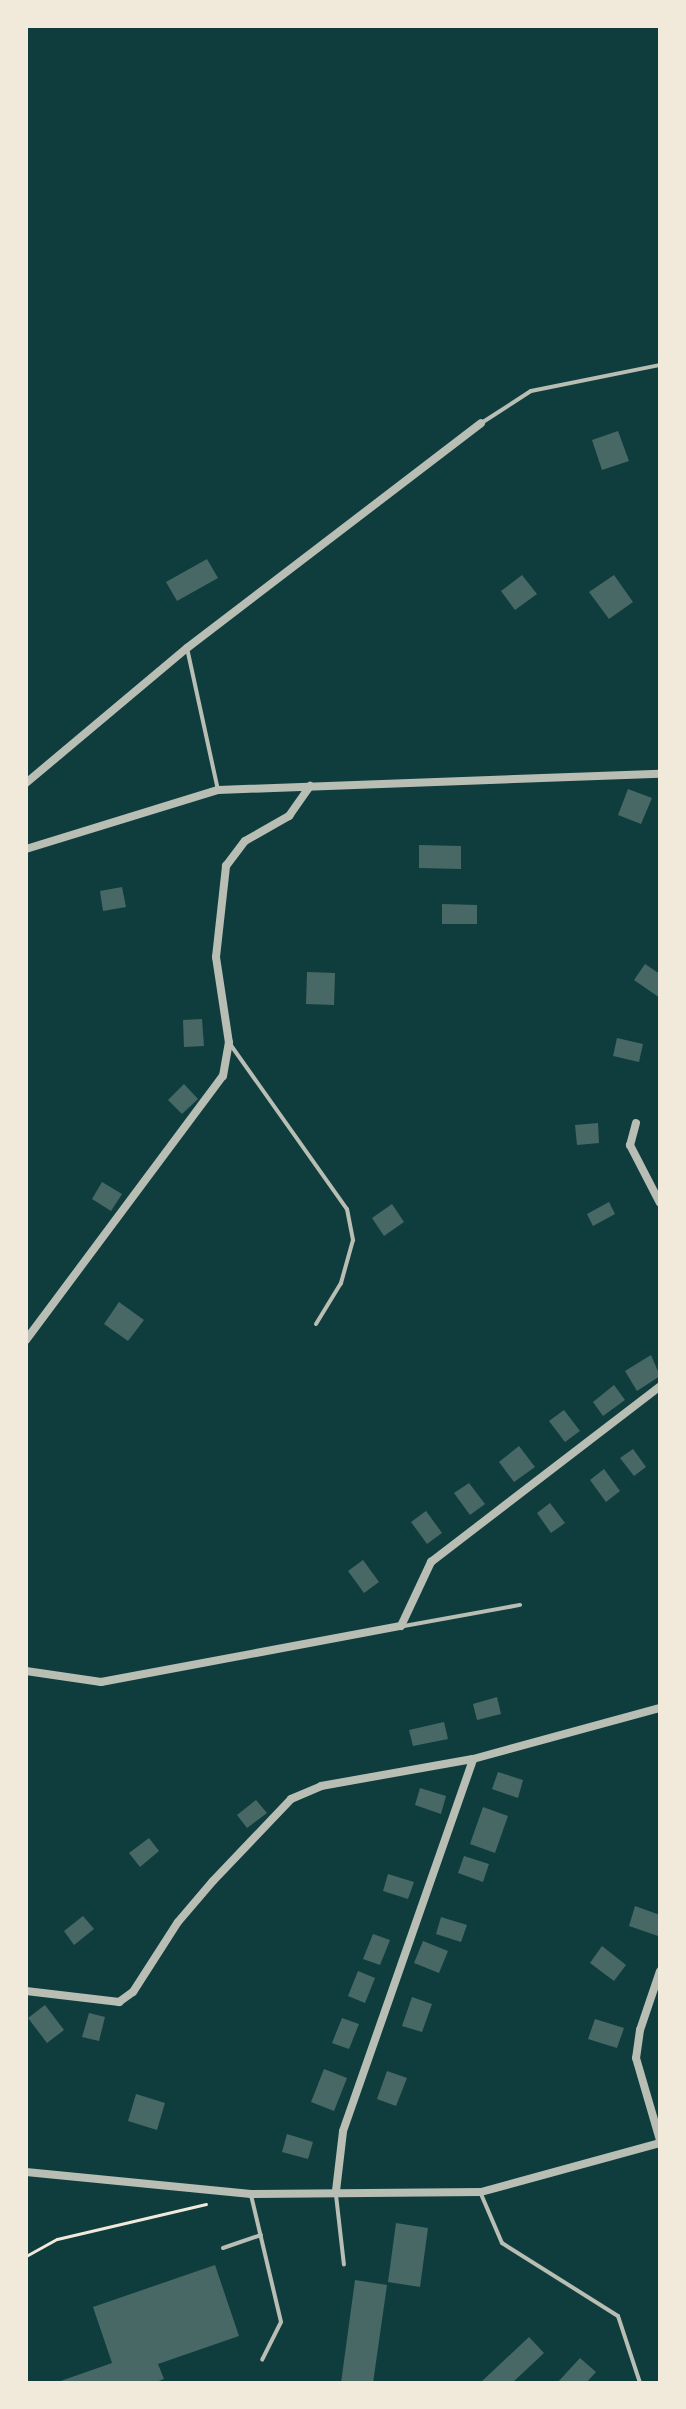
<!DOCTYPE html>
<style>
body{margin:0}
#map{position:relative;width:686px;height:2409px;overflow:hidden;background:#0f3d3e;font-family:"PT Sans Narrow",sans-serif}
div>[style]{position:absolute}
.building>*{inset:0;background:#486865}
.path>*{height:3px;margin:-1.5px;padding:0 1.5px;transform-origin:1.5px;border-radius:1.5px;background:#f1e9da}
.service>*{height:4px;margin:-2px;padding:0 2px;transform-origin:2px;border-radius:2px;background:#b8beb3}
.minor>*{height:8px;margin:-4px;padding:0 4px;transform-origin:4px;border-radius:4px;background:#b8beb3}
span{translate:-50% -50%;white-space:nowrap;text-align:center;line-height:1.15;-webkit-text-stroke:6px #f1e9da;paint-order:stroke}
.frame{position:absolute;inset:0;border:28px solid #f1e9da;pointer-events:none}
</style>
<div id="map">
<div class="building">
<i style="clip-path:polygon(618px 431px,629px 461px,602px 470px,592px 440px)"></i>
<i style="clip-path:polygon(207px 559px,218px 578px,177px 601px,166px 582px)"></i>
<i style="clip-path:polygon(522px 575px,537px 594px,515px 610px,501px 591px)"></i>
<i style="clip-path:polygon(614px 575px,633px 602px,609px 619px,589px 592px)"></i>
<i style="clip-path:polygon(628px 789px,652px 798px,641px 824px,618px 815px)"></i>
<i style="clip-path:polygon(419px 845px,461px 846px,461px 869px,419px 868px)"></i>
<i style="clip-path:polygon(122px 887px,126px 907px,103px 911px,100px 891px)"></i>
<i style="clip-path:polygon(442px 904px,477px 905px,477px 924px,442px 924px)"></i>
<i style="clip-path:polygon(645px 964px,660px 974px,660px 998px,634px 980px)"></i>
<i style="clip-path:polygon(307px 972px,335px 973px,334px 1005px,306px 1004px)"></i>
<i style="clip-path:polygon(202px 1019px,204px 1046px,184px 1047px,183px 1020px)"></i>
<i style="clip-path:polygon(617px 1038px,643px 1044px,639px 1062px,613px 1056px)"></i>
<i style="clip-path:polygon(184px 1084px,198px 1099px,182px 1114px,168px 1100px)"></i>
<i style="clip-path:polygon(598px 1123px,599px 1143px,577px 1145px,575px 1125px)"></i>
<i style="clip-path:polygon(102px 1182px,122px 1194px,111px 1211px,92px 1199px)"></i>
<i style="clip-path:polygon(609px 1202px,615px 1214px,593px 1226px,587px 1214px)"></i>
<i style="clip-path:polygon(392px 1204px,404px 1222px,384px 1236px,372px 1218px)"></i>
<i style="clip-path:polygon(119px 1302px,144px 1320px,128px 1341px,104px 1324px)"></i>
<i style="clip-path:polygon(651px 1355px,660px 1376px,637px 1391px,625px 1371px)"></i>
<i style="clip-path:polygon(614px 1385px,625px 1400px,603px 1416px,593px 1402px)"></i>
<i style="clip-path:polygon(564px 1410px,580px 1431px,565px 1442px,549px 1421px)"></i>
<i style="clip-path:polygon(519px 1446px,535px 1467px,514px 1482px,499px 1462px)"></i>
<i style="clip-path:polygon(633px 1449px,646px 1467px,634px 1476px,620px 1458px)"></i>
<i style="clip-path:polygon(604px 1469px,620px 1491px,606px 1502px,590px 1480px)"></i>
<i style="clip-path:polygon(469px 1483px,485px 1504px,470px 1515px,454px 1493px)"></i>
<i style="clip-path:polygon(550px 1503px,565px 1523px,551px 1533px,537px 1513px)"></i>
<i style="clip-path:polygon(426px 1511px,442px 1533px,427px 1544px,411px 1522px)"></i>
<i style="clip-path:polygon(363px 1560px,379px 1582px,364px 1593px,348px 1571px)"></i>
<i style="clip-path:polygon(497px 1697px,501px 1714px,477px 1720px,473px 1704px)"></i>
<i style="clip-path:polygon(444px 1722px,448px 1739px,413px 1746px,409px 1730px)"></i>
<i style="clip-path:polygon(498px 1772px,523px 1780px,518px 1798px,492px 1789px)"></i>
<i style="clip-path:polygon(420px 1788px,446px 1796px,441px 1814px,415px 1805px)"></i>
<i style="clip-path:polygon(256px 1800px,267px 1813px,247px 1828px,237px 1815px)"></i>
<i style="clip-path:polygon(483px 1807px,508px 1816px,495px 1853px,470px 1844px)"></i>
<i style="clip-path:polygon(149px 1838px,159px 1851px,140px 1867px,129px 1853px)"></i>
<i style="clip-path:polygon(464px 1856px,489px 1864px,483px 1882px,458px 1873px)"></i>
<i style="clip-path:polygon(388px 1874px,414px 1882px,408px 1899px,383px 1891px)"></i>
<i style="clip-path:polygon(635px 1906px,660px 1915px,658px 1936px,629px 1926px)"></i>
<i style="clip-path:polygon(83px 1916px,94px 1929px,74px 1945px,64px 1931px)"></i>
<i style="clip-path:polygon(441px 1917px,467px 1925px,461px 1942px,436px 1934px)"></i>
<i style="clip-path:polygon(373px 1934px,390px 1940px,380px 1965px,363px 1959px)"></i>
<i style="clip-path:polygon(423px 1941px,448px 1951px,439px 1973px,414px 1963px)"></i>
<i style="clip-path:polygon(602px 1946px,626px 1965px,614px 1981px,590px 1963px)"></i>
<i style="clip-path:polygon(358px 1971px,375px 1978px,365px 2003px,348px 1996px)"></i>
<i style="clip-path:polygon(412px 1997px,432px 2004px,422px 2032px,402px 2026px)"></i>
<i style="clip-path:polygon(45px 2005px,64px 2030px,47px 2043px,28px 2018px)"></i>
<i style="clip-path:polygon(89px 2013px,105px 2017px,99px 2041px,82px 2037px)"></i>
<i style="clip-path:polygon(342px 2018px,359px 2024px,349px 2049px,332px 2043px)"></i>
<i style="clip-path:polygon(595px 2019px,624px 2028px,617px 2048px,588px 2039px)"></i>
<i style="clip-path:polygon(324px 2069px,347px 2078px,334px 2111px,311px 2102px)"></i>
<i style="clip-path:polygon(387px 2071px,407px 2078px,396px 2106px,377px 2099px)"></i>
<i style="clip-path:polygon(136px 2094px,165px 2103px,157px 2130px,128px 2121px)"></i>
<i style="clip-path:polygon(287px 2134px,313px 2142px,308px 2159px,282px 2152px)"></i>
<i style="clip-path:polygon(396px 2223px,428px 2228px,420px 2287px,388px 2282px)"></i>
<i style="clip-path:polygon(215px 2265px,239px 2336px,158px 2364px,164px 2379px,153px 2383px,55px 2383px,112px 2363px,93px 2307px)"></i>
<i style="clip-path:polygon(355px 2280px,387px 2285px,373px 2383px,341px 2383px)"></i>
<i style="clip-path:polygon(529px 2337px,544px 2353px,512px 2383px,480px 2383px)"></i>
<i style="clip-path:polygon(580px 2358px,596px 2372px,586px 2383px,557px 2383px)"></i>
</div>
<div class="path">
<i style="left:26px;top:2256px;width:35px;rotate:-29deg"></i>
<i style="left:57px;top:2239px;width:153px;rotate:-13.2deg"></i>
</div>
<div class="service">
<i style="left:483px;top:422px;width:57px;rotate:-32.9deg"></i>
<i style="left:531px;top:391px;width:132px;rotate:-11.4deg"></i>
<i style="left:187px;top:648px;width:145px;rotate:77.7deg"></i>
<i style="left:230px;top:1044px;width:202px;rotate:54.7deg"></i>
<i style="left:347px;top:1209px;width:32px;rotate:79deg"></i>
<i style="left:353px;top:1240px;width:45px;rotate:105.6deg"></i>
<i style="left:341px;top:1283px;width:48px;rotate:121.4deg"></i>
<i style="left:404px;top:1626px;width:118px;rotate:-10.3deg"></i>
<i style="left:481px;top:2194px;width:53px;rotate:66.8deg"></i>
<i style="left:502px;top:2243px;width:137px;rotate:32.2deg"></i>
<i style="left:618px;top:2316px;width:71px;rotate:71.8deg"></i>
<i style="left:251px;top:2195px;width:130px;rotate:76.7deg"></i>
<i style="left:281px;top:2322px;width:42px;rotate:116.6deg"></i>
<i style="left:336px;top:2195px;width:70px;rotate:83.5deg"></i>
<i style="left:223px;top:2248px;width:40px;rotate:-18.9deg"></i>
</div>
<div class="minor">
<i style="left:26px;top:783px;width:210px;rotate:-40deg"></i>
<i style="left:187px;top:648px;width:370px;rotate:-37.4deg"></i>
<i style="left:26px;top:849px;width:201px;rotate:-17.1deg"></i>
<i style="left:218px;top:790px;width:442px;rotate:-2.1deg"></i>
<i style="left:636px;top:1123px;width:23px;rotate:105deg"></i>
<i style="left:630px;top:1145px;width:65px;rotate:62.7deg"></i>
<i style="left:26px;top:1340px;width:329px;rotate:-53.3deg"></i>
<i style="left:223px;top:1076px;width:34px;rotate:-80deg"></i>
<i style="left:229px;top:1043px;width:87px;rotate:-98.6deg"></i>
<i style="left:216px;top:957px;width:92px;rotate:-83.7deg"></i>
<i style="left:226px;top:866px;width:31px;rotate:-53deg"></i>
<i style="left:245px;top:841px;width:51px;rotate:-29.6deg"></i>
<i style="left:289px;top:816px;width:37px;rotate:-55deg"></i>
<i style="left:26px;top:1671px;width:76px;rotate:8.3deg"></i>
<i style="left:101px;top:1682px;width:305px;rotate:-10.6deg"></i>
<i style="left:401px;top:1626px;width:71px;rotate:-64.9deg"></i>
<i style="left:431px;top:1562px;width:289px;rotate:-37.5deg"></i>
<i style="left:660px;top:1971px;width:62px;rotate:108.7deg"></i>
<i style="left:640px;top:2030px;width:28px;rotate:98deg"></i>
<i style="left:636px;top:2058px;width:85px;rotate:73.7deg"></i>
<i style="left:26px;top:1991px;width:94px;rotate:6.7deg"></i>
<i style="left:119px;top:2002px;width:17px;rotate:-36deg"></i>
<i style="left:133px;top:1992px;width:83px;rotate:-57.3deg"></i>
<i style="left:178px;top:1922px;width:54px;rotate:-49.5deg"></i>
<i style="left:213px;top:1881px;width:113px;rotate:-46.4deg"></i>
<i style="left:291px;top:1799px;width:33px;rotate:-23deg"></i>
<i style="left:321px;top:1786px;width:154px;rotate:-10.1deg"></i>
<i style="left:473px;top:1759px;width:194px;rotate:-15.3deg"></i>
<i style="left:26px;top:2172px;width:226px;rotate:5.6deg"></i>
<i style="left:251px;top:2194px;width:230px;rotate:-0.5deg"></i>
<i style="left:481px;top:2192px;width:186px;rotate:-15.3deg"></i>
<i style="left:336px;top:2191px;width:60px;rotate:-83.3deg"></i>
<i style="left:343px;top:2131px;width:394px;rotate:-70.7deg"></i>
</div>
<div class="frame"></div>
</div>
